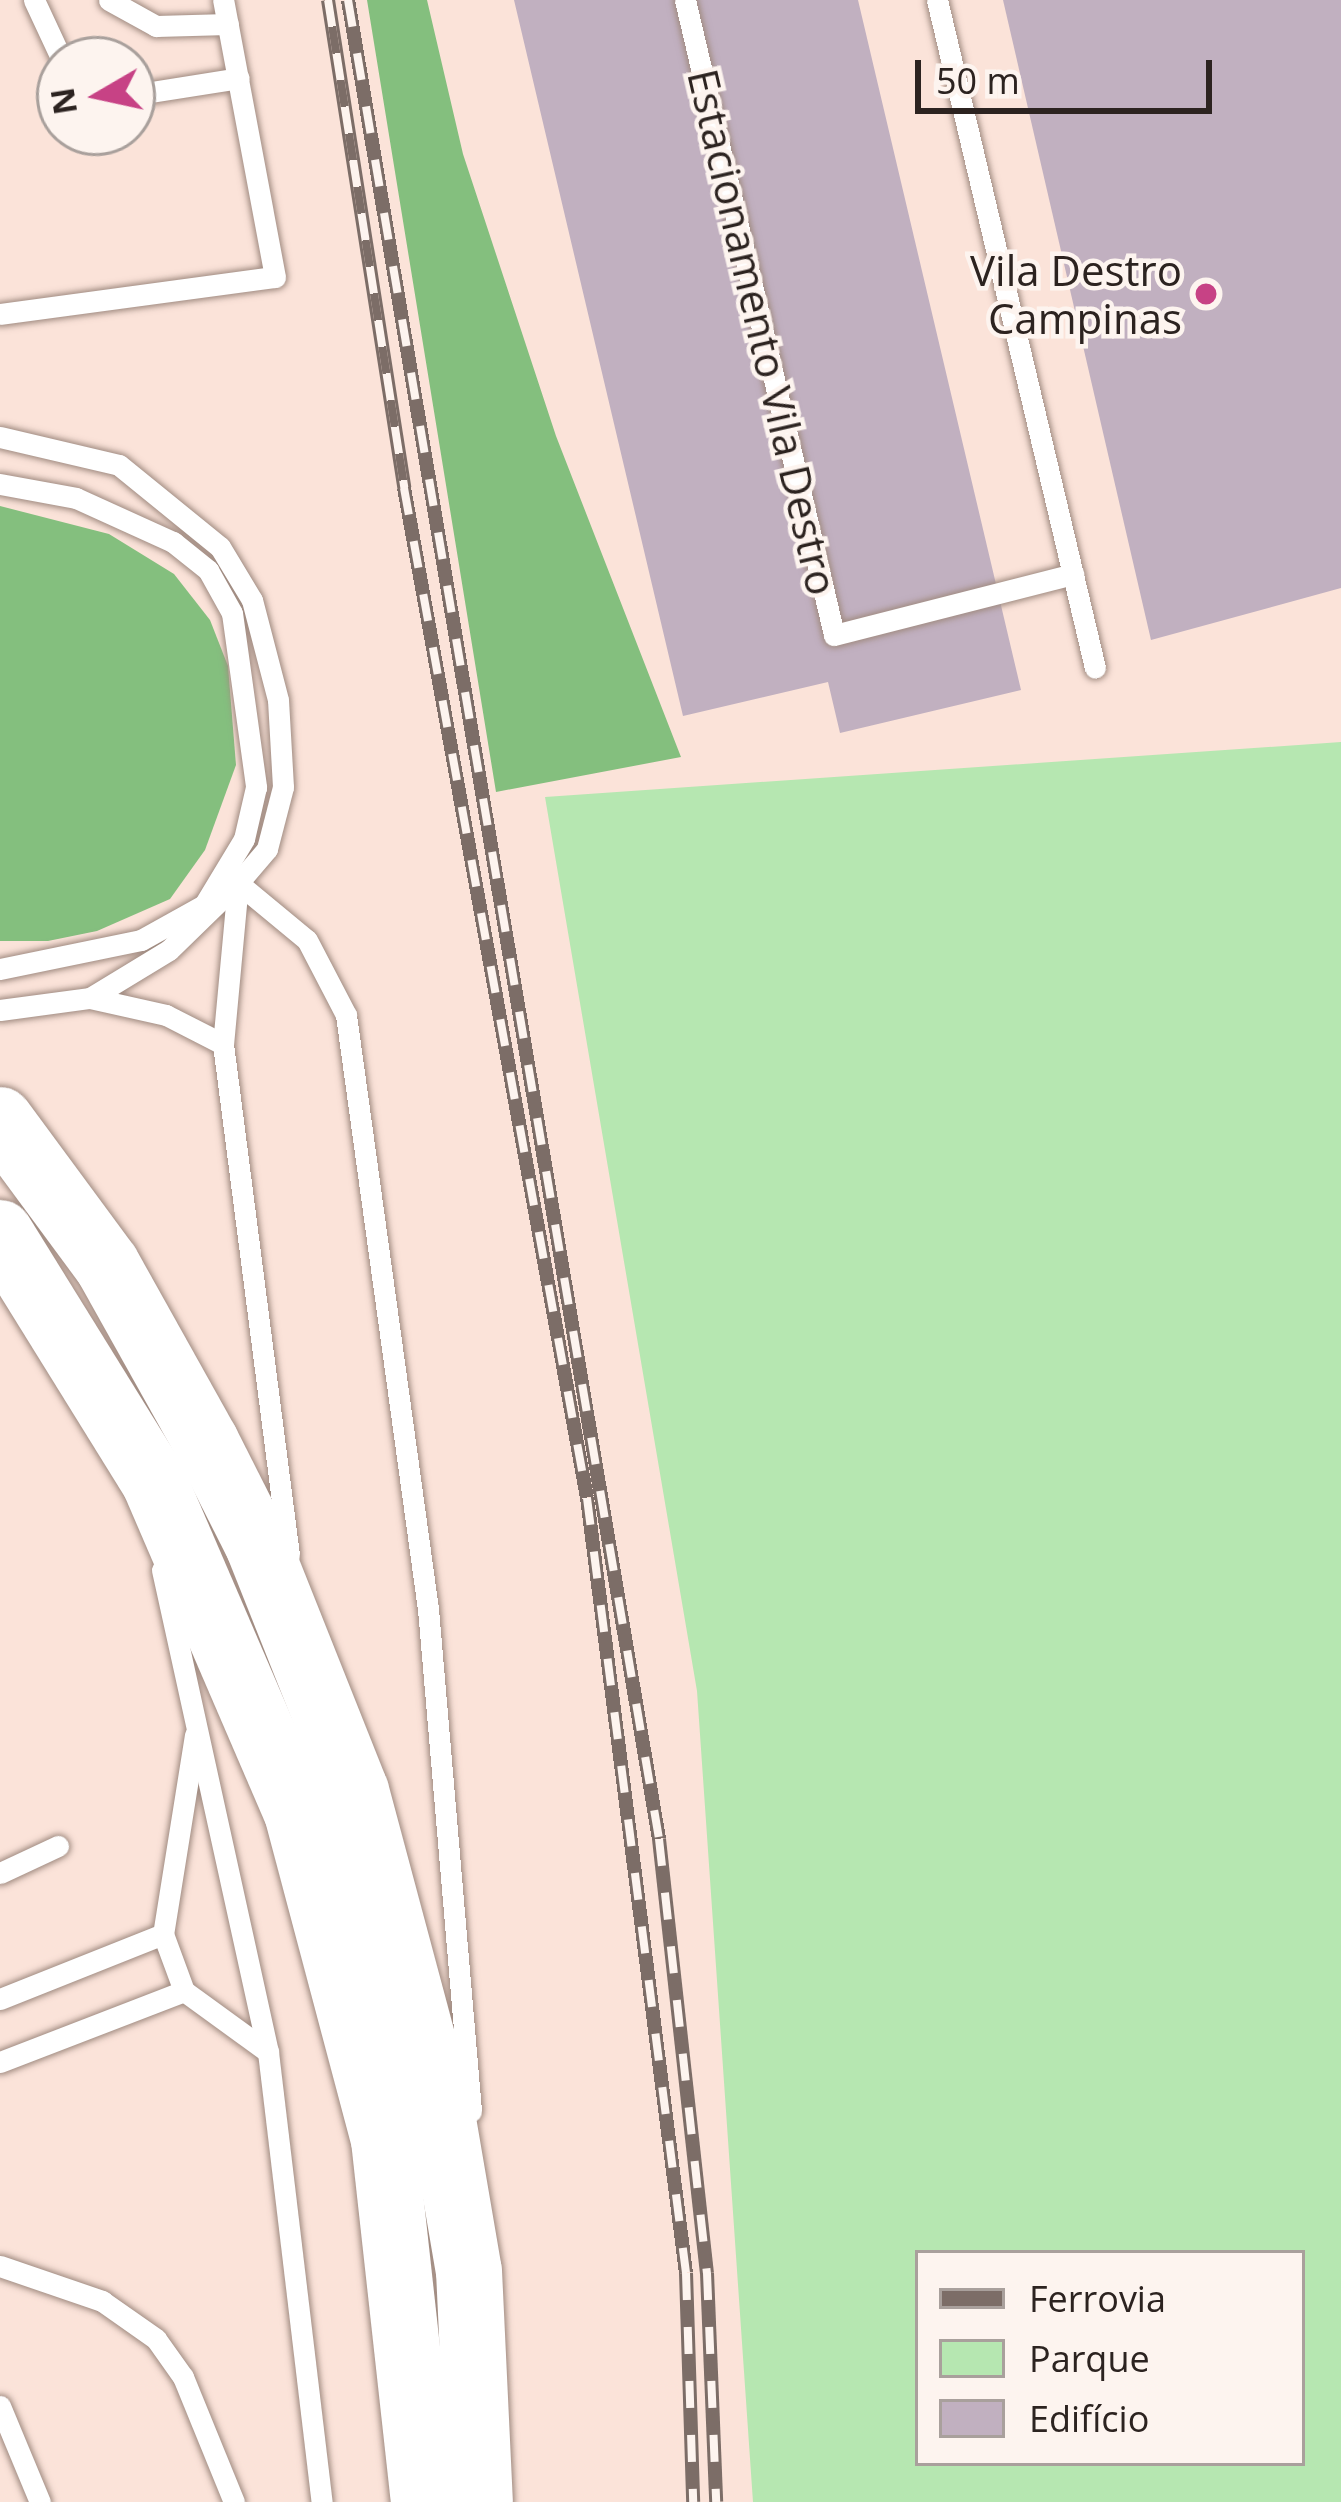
<!DOCTYPE html>
<meta charset="utf-8">
<style>
body{margin:0}
#map{position:relative;width:1341px;height:2502px;overflow:hidden;background:#fbe3d9;font-family:"Open Sans",sans-serif}
div>[style]{position:absolute}
.green>*{inset:0;background:#b6e7b1}
.forest>*{inset:0;background:#84bf7e}
.building>*{inset:0;background:#c1b0c0}
.roads{filter:drop-shadow(0 0 3px #a08b81) drop-shadow(0 0 3px #a08b81)}
.lane>*{height:21px;margin:-10.5px;padding:0 10.5px;transform-origin:10.5px;border-radius:10.5px;background:#fff}
.highway>*{height:66px;margin:-33px;padding:0 33px;transform-origin:33px;border-radius:33px;background:#fff}
.rail>*{height:14px;margin-top:-7px;transform-origin:0;background:repeating-linear-gradient(90deg,#fdf4ef 0 27px,#7c6d67 0 54px);box-sizing:border-box;border-block:3px solid #7c6d67}
.dots>*{width:33px;height:33px;translate:-50% -50%;box-sizing:border-box;border:6px solid #fdf4ef;border-radius:50%}
span{translate:-50% -50%;white-space:nowrap;text-align:center;line-height:1.15;-webkit-text-stroke:9px #fdf4ef;paint-order:stroke}
.poi-label{font-size:42px;color:#2c2320}
.right{translate:-100% -50%;text-align:right}
.street-label{font-size:42px;color:#2c2320}
.legend{position:absolute;left:915px;top:2250px;width:390px;height:216px;box-sizing:border-box;background:#fdf4ef;border:3px solid #a9a09c;margin:0;padding:15px 21px;list-style:none;font-size:36px;color:#2c2320}
.legend li{display:flex;align-items:center;gap:24px;height:60px}
.legend b{width:60px;border:3px solid #a9a09c}
.north{position:absolute;left:36px;top:36px;width:120px;height:120px;box-sizing:border-box;background:#fdf4ef;border:3px solid #a9a09c;border-radius:50%;rotate:261deg;font-size:33px;font-weight:700;line-height:48px;text-align:center;color:#2c2320}
.north::after{content:'';display:block;margin:auto;width:42px;height:54px;background:#c74285;clip-path:polygon(50% 0,100% 100%,50% 72%,0 100%)}
.scale{position:absolute;left:915px;top:60px;width:297px;height:54px;box-sizing:border-box;border:6px solid #2c2320;border-top:0;padding-left:15px;font-size:36px;line-height:42px;white-space:nowrap;color:#2c2320;-webkit-text-stroke:9px #fdf4ef;paint-order:stroke}
</style>
<div id="map">
<div class="green">
<i style="clip-path:polygon(evenodd,1341px 742px,1341px 2502px,753px 2502px,697px 1691px,545px 797px,1341px 742px,918px 2253px,1302px 2253px,1302px 2463px,918px 2463px,918px 2253px)"></i>
</div>
<div class="forest">
<i style="clip-path:polygon(367px 0,427px 0,463px 154px,556px 436px,681px 757px,496px 792px)"></i>
<i style="clip-path:polygon(0 506px,109px 534px,174px 574px,210px 620px,228px 666px,236px 765px,205px 850px,170px 899px,97px 931px,48px 941px,0 941px)"></i>
</div>
<div class="building">
<i style="clip-path:polygon(514px 0,858px 0,1021px 690px,840px 733px,828px 682px,683px 716px)"></i>
<i style="clip-path:polygon(1003px 0,1341px 0,1341px 588px,1151px 640px)"></i>
</div>
<div class="roads">
<div class="lane">
<i style="left:34px;top:0;width:66px;rotate:65deg"></i>
<i style="left:109px;top:0;width:54px;rotate:29deg"></i>
<i style="left:156px;top:26px;width:72px;rotate:-1.6deg"></i>
<i style="left:685px;top:0;width:652px;rotate:76.79deg"></i>
<i style="left:834px;top:635px;width:247px;rotate:-14.3deg"></i>
<i style="left:937px;top:0;width:686px;rotate:76.69deg"></i>
<i style="left:132px;top:95px;width:108px;rotate:-9deg"></i>
<i style="left:0;top:314px;width:277px;rotate:-7.7deg"></i>
<i style="left:275px;top:277px;width:282px;rotate:-100.6deg"></i>
<i style="left:0;top:437px;width:122px;rotate:13.2deg"></i>
<i style="left:119px;top:465px;width:130px;rotate:39.1deg"></i>
<i style="left:220px;top:547px;width:62px;rotate:58.9deg"></i>
<i style="left:252px;top:600px;width:103px;rotate:75.4deg"></i>
<i style="left:278px;top:700px;width:87px;rotate:86.7deg"></i>
<i style="left:283px;top:787px;width:64px;rotate:104.5deg"></i>
<i style="left:267px;top:849px;width:45px;rotate:130.5deg"></i>
<i style="left:238px;top:883px;width:162px;rotate:95.3deg"></i>
<i style="left:0;top:484px;width:77px;rotate:10.4deg"></i>
<i style="left:76px;top:498px;width:107px;rotate:24.4deg"></i>
<i style="left:173px;top:542px;width:45px;rotate:38.7deg"></i>
<i style="left:208px;top:570px;width:49px;rotate:60.8deg"></i>
<i style="left:232px;top:613px;width:176px;rotate:82.1deg"></i>
<i style="left:256px;top:787px;width:53px;rotate:103deg"></i>
<i style="left:244px;top:839px;width:77px;rotate:121.2deg"></i>
<i style="left:204px;top:905px;width:72px;rotate:150.9deg"></i>
<i style="left:141px;top:940px;width:144px;rotate:168.4deg"></i>
<i style="left:90px;top:998px;width:92px;rotate:-31.3deg"></i>
<i style="left:169px;top:950px;width:96px;rotate:-44.2deg"></i>
<i style="left:238px;top:883px;width:89px;rotate:39.6deg"></i>
<i style="left:307px;top:940px;width:85px;rotate:62.5deg"></i>
<i style="left:346px;top:1015px;width:600px;rotate:82.14deg"></i>
<i style="left:428px;top:1609px;width:504px;rotate:85.1deg"></i>
<i style="left:0;top:1010px;width:91px;rotate:-7.6deg"></i>
<i style="left:90px;top:998px;width:78px;rotate:12.6deg"></i>
<i style="left:166px;top:1015px;width:64px;rotate:27deg"></i>
<i style="left:223px;top:1044px;width:515px;rotate:82.64deg"></i>
<i style="left:162px;top:1570px;width:494px;rotate:77.6deg"></i>
<i style="left:268px;top:2052px;width:453px;rotate:83.2deg"></i>
<i style="left:195px;top:1735px;width:202px;rotate:99.1deg"></i>
<i style="left:163px;top:1934px;width:61px;rotate:69.8deg"></i>
<i style="left:184px;top:1991px;width:104px;rotate:36deg"></i>
<i style="left:0;top:1873px;width:64px;rotate:-25deg"></i>
<i style="left:0;top:1999px;width:175px;rotate:-21.7deg"></i>
<i style="left:0;top:2062px;width:197px;rotate:-21.1deg"></i>
<i style="left:0;top:2266px;width:108px;rotate:18.9deg"></i>
<i style="left:102px;top:2301px;width:66px;rotate:35.1deg"></i>
<i style="left:156px;top:2339px;width:47px;rotate:54.6deg"></i>
<i style="left:183px;top:2377px;width:135px;rotate:67.8deg"></i>
<i style="left:0;top:2406px;width:104px;rotate:67.4deg"></i>
</div>
<div class="highway">
<i style="left:0;top:1120px;width:180px;rotate:53.6deg"></i>
<i style="left:107px;top:1265px;width:203px;rotate:60.8deg"></i>
<i style="left:206px;top:1442px;width:115px;rotate:63.2deg"></i>
<i style="left:258px;top:1545px;width:265px;rotate:68.3deg"></i>
<i style="left:356px;top:1791px;width:328px;rotate:75deg"></i>
<i style="left:441px;top:2108px;width:165px;rotate:80.3deg"></i>
<i style="left:469px;top:2271px;width:231px;rotate:87.3deg"></i>
<i style="left:0;top:1233px;width:292px;rotate:58.2deg"></i>
<i style="left:154px;top:1481px;width:361px;rotate:66.7deg"></i>
<i style="left:297px;top:1813px;width:338px;rotate:75.1deg"></i>
<i style="left:384px;top:2140px;width:364px;rotate:83.7deg"></i>
</div>
</div>
<div class="rail">
<i style="left:328px;top:0;width:494px;rotate:81.1deg"></i>
<i style="left:404px;top:488px;width:1026px;rotate:79.73deg"></i>
<i style="left:587px;top:1498px;width:781px;rotate:82.72deg"></i>
<i style="left:686px;top:2273px;width:229px;rotate:88.2deg"></i>
<i style="left:348px;top:0;width:1865px;rotate:80.4deg"></i>
<i style="left:659px;top:1839px;width:437px;rotate:83.7deg"></i>
<i style="left:707px;top:2273px;width:229px;rotate:87.7deg"></i>
</div>
<div class="dots">
<i style="left:1206px;top:294px;background:#c74285"></i>
</div>
<div class="poi-label">
<span class="right" style="left:1182px;top:294px">Vila Destro<br>Campinas</span>
</div>
<div class="street-label">
<span style="left:763px;top:332px;rotate:77deg">Estacionamento Vila Destro</span>
</div>
<ul class="legend">
<li><b style="height:15px;background:#7c6d67"></b>Ferrovia</li>
<li><b style="height:33px;background:#b6e7b1"></b>Parque</li>
<li><b style="height:33px;background:#c1b0c0"></b>Edifício</li>
</ul>
<div class="north">N</div>
<div class="scale">50 m</div>
</div>
